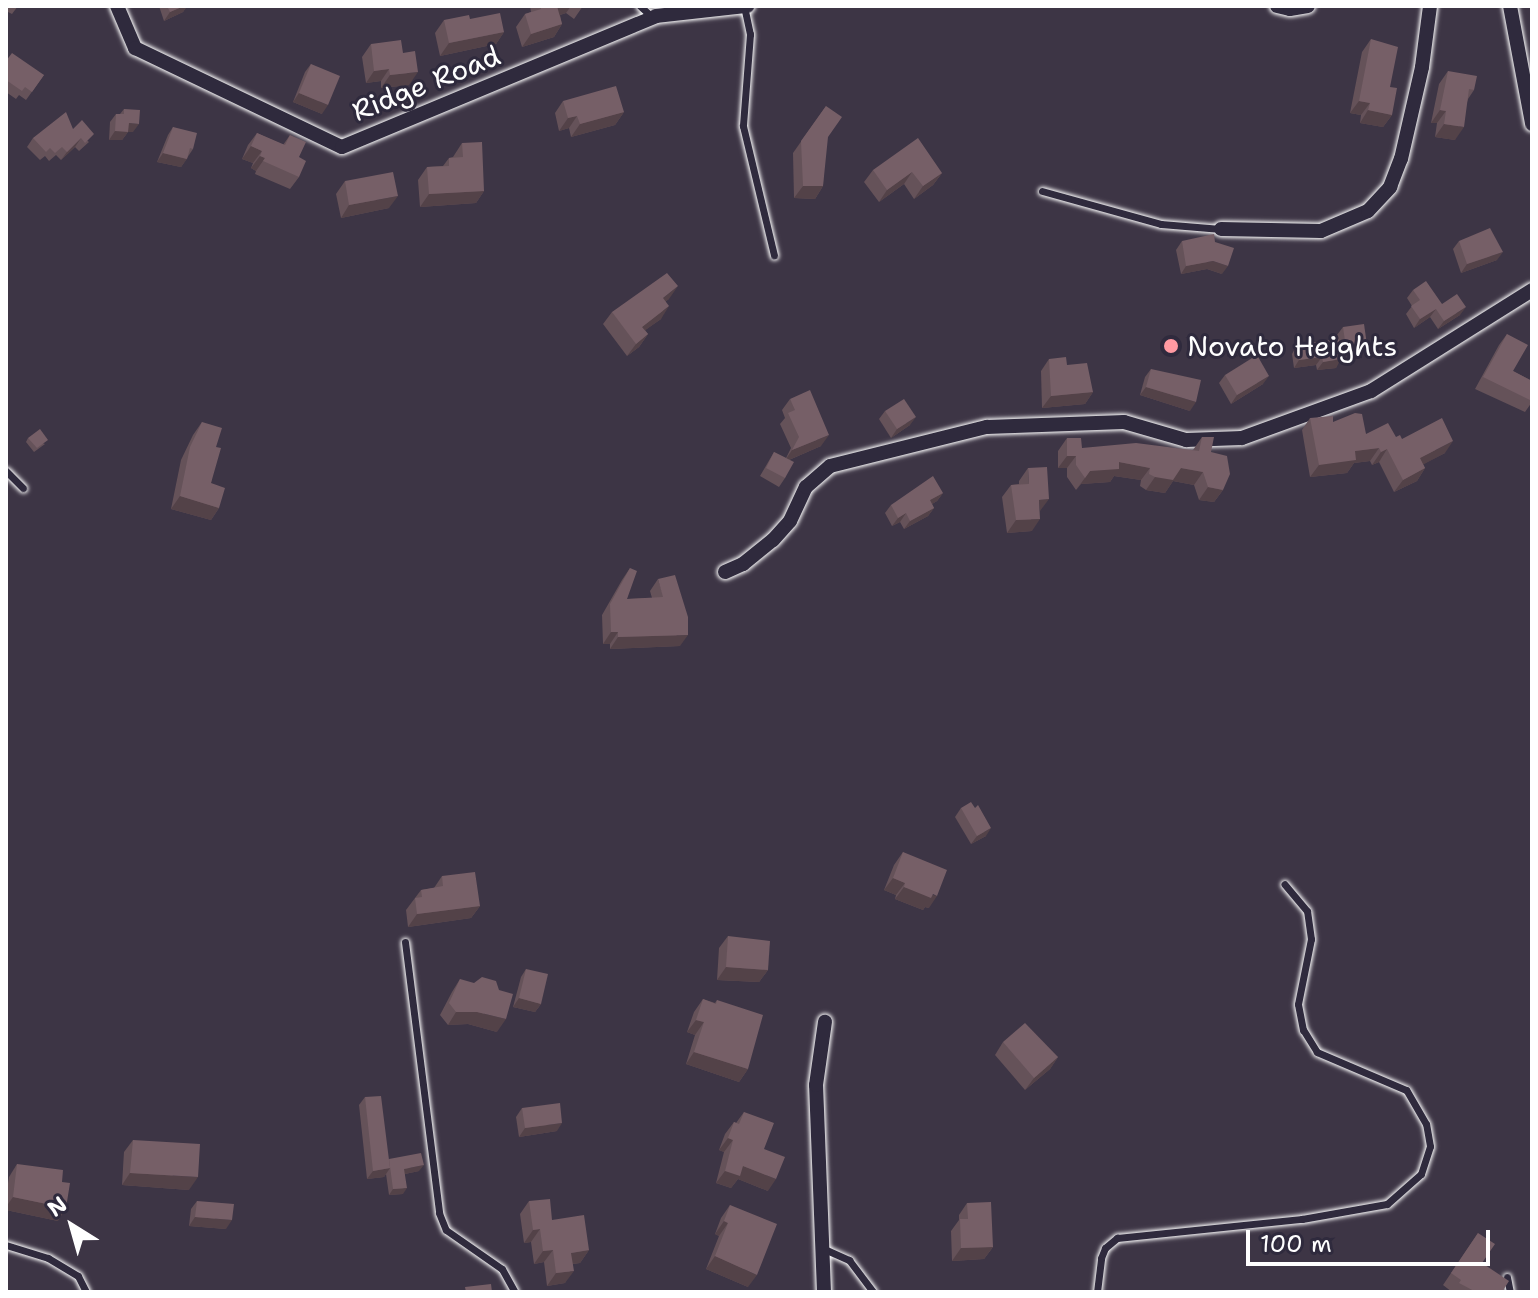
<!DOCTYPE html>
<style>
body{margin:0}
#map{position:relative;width:1538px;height:1298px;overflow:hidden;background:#3d3545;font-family:"Shantell Sans",sans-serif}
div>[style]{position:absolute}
.roads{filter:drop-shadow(0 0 2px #fff) drop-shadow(0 0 2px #fff)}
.service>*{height:7px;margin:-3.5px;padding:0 3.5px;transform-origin:3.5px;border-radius:3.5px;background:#2f2a3d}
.minor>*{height:14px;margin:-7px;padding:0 7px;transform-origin:7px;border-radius:7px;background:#2f2a3d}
.wall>*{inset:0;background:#655259}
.shaded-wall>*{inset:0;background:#534248}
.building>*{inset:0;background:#765f67}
.dots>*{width:22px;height:22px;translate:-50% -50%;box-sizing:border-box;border:4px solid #2f2a3d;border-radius:50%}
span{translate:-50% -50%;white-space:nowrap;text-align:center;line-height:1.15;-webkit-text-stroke:6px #2f2a3d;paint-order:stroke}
.street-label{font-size:28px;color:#fff}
.poi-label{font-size:28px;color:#fff}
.left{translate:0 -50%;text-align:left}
.frame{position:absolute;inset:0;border:8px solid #fff;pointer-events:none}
.north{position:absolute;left:32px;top:1186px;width:80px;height:80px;-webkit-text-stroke:6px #2f2a3d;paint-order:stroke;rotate:323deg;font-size:22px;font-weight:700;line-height:32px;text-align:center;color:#fff}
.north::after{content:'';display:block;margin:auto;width:28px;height:36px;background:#fff;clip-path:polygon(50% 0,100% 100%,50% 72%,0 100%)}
.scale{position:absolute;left:1246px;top:1230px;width:244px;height:36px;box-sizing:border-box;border:4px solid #fff;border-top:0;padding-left:10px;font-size:24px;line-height:28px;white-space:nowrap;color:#fff;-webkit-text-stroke:6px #2f2a3d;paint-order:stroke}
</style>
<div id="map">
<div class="roads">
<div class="service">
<i style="left:640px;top:6px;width:15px;rotate:42deg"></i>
<i style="left:744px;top:6px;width:29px;rotate:78deg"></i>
<i style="left:750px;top:34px;width:92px;rotate:94.4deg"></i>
<i style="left:743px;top:126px;width:133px;rotate:76.5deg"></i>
<i style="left:1042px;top:191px;width:123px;rotate:15.5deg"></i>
<i style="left:1161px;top:224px;width:60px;rotate:4.8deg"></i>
<i style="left:6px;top:471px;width:24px;rotate:45deg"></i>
<i style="left:405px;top:942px;width:273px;rotate:82.8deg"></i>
<i style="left:439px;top:1213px;width:18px;rotate:68deg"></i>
<i style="left:446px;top:1230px;width:68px;rotate:34.9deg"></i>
<i style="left:502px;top:1269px;width:26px;rotate:61deg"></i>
<i style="left:6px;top:1245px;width:44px;rotate:17.2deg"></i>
<i style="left:48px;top:1258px;width:35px;rotate:31deg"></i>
<i style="left:78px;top:1276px;width:18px;rotate:63deg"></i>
<i style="left:822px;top:1248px;width:30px;rotate:24deg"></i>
<i style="left:849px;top:1260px;width:40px;rotate:53deg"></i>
<i style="left:1507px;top:1277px;width:15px;rotate:79deg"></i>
<i style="left:1097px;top:1292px;width:34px;rotate:-83deg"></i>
<i style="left:1101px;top:1258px;width:11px;rotate:-68deg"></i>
<i style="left:1105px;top:1248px;width:16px;rotate:-40deg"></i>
<i style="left:1117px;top:1238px;width:186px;rotate:-5.9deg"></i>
<i style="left:1302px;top:1219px;width:86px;rotate:-10deg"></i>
<i style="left:1387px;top:1204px;width:45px;rotate:-41.4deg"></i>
<i style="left:1421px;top:1174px;width:29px;rotate:-72deg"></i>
<i style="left:1430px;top:1146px;width:22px;rotate:-100deg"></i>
<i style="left:1426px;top:1124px;width:39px;rotate:-120deg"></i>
<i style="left:1406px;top:1090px;width:97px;rotate:-156.9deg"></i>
<i style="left:1317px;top:1052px;width:26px;rotate:-122deg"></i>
<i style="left:1303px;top:1030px;width:26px;rotate:-101deg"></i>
<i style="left:1298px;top:1004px;width:66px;rotate:-78.7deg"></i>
<i style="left:1311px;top:939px;width:28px;rotate:-98deg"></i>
<i style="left:1307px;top:911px;width:35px;rotate:-130deg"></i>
</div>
<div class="minor">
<i style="left:117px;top:6px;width:46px;rotate:66.8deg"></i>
<i style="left:135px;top:48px;width:229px;rotate:25.6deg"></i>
<i style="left:342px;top:147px;width:340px;rotate:-22.6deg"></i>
<i style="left:656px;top:16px;width:92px;rotate:-6.3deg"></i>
<i style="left:1277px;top:6px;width:13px;rotate:13deg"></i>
<i style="left:1290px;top:9px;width:18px;rotate:-9deg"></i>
<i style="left:1510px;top:6px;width:120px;rotate:79.4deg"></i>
<i style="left:1221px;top:229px;width:100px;rotate:1.1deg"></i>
<i style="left:1321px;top:231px;width:51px;rotate:-23.1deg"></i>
<i style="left:1368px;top:211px;width:33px;rotate:-47deg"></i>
<i style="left:1390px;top:187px;width:30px;rotate:-69deg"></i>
<i style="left:1401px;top:159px;width:94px;rotate:-77.1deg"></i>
<i style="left:1422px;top:67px;width:62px;rotate:-82.5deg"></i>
<i style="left:725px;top:572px;width:20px;rotate:-24deg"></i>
<i style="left:743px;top:564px;width:38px;rotate:-39deg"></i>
<i style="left:773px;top:540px;width:25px;rotate:-48deg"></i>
<i style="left:790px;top:521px;width:38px;rotate:-65deg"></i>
<i style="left:806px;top:487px;width:32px;rotate:-41deg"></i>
<i style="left:830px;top:466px;width:162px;rotate:-14deg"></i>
<i style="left:987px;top:427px;width:137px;rotate:-2.1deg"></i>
<i style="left:1124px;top:422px;width:65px;rotate:16.2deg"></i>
<i style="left:1186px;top:440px;width:56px;rotate:-2deg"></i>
<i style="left:1242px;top:438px;width:137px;rotate:-20deg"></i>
<i style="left:1371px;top:391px;width:190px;rotate:-32.1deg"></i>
<i style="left:824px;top:1292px;width:207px;rotate:-92.2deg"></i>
<i style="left:816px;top:1085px;width:64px;rotate:-81.9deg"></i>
</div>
</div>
<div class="wall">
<i style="clip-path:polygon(6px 6px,18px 6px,12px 14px,6px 11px)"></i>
<i style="clip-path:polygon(159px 6px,187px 6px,183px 12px,164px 21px)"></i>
<i style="clip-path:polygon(530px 6px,583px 6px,574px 19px,566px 13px,560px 15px,562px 24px,554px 37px,522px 47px,516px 27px,525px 14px,531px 12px)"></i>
<i style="clip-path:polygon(470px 19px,504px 32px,496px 44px,440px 56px,435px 33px,444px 20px)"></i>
<i style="clip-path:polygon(1371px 39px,1390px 87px,1392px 115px,1383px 127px,1360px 123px,1361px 115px,1350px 113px,1362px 52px)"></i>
<i style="clip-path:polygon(371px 44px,403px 53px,409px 85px,381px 88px,381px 81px,366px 83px,362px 57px)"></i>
<i style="clip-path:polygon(6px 61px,44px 75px,26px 100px,19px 95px,16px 99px,6px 92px)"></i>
<i style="clip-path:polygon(311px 64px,322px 114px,293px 102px,305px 72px)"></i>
<i style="clip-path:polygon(1448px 71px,1474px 90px,1468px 99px,1455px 140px,1435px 137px,1437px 123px,1431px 123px,1439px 84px)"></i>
<i style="clip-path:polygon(563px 101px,624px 112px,615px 125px,571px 137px,569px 128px,559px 131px,555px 113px)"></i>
<i style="clip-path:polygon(826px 106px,823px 186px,815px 199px,794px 198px,793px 153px)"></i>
<i style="clip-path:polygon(124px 109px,133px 132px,128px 132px,122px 140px,109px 140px,110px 122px,116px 114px,120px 114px)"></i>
<i style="clip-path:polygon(173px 127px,193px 149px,181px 167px,157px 162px,168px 135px)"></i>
<i style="clip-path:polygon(73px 129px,89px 142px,79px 151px,75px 147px,61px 160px,56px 155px,49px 161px,45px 156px,40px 160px,27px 147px,33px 138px)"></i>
<i style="clip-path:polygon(257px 133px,283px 145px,290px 135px,299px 157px,299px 177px,290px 189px,255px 174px,256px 171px,251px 168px,253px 163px,242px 159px,248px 145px)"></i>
<i style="clip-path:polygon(462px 143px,484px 191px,476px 203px,420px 207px,418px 180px,427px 167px,443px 166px,449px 158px,453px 157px)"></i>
<i style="clip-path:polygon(873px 170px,942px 173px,933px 185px,914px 199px,904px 184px,879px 202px,864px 182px)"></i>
<i style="clip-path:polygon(345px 181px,389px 208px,341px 218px,336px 194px)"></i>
<i style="clip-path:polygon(1182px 241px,1222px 274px,1207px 269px,1181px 274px,1176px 250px)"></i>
<i style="clip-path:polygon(1459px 241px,1497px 260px,1461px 273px,1453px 249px)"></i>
<i style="clip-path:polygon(1413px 290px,1442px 304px,1460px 315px,1438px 329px,1430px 317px,1414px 328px,1406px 314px,1412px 306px,1407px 298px)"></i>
<i style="clip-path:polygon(669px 299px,666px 301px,661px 319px,645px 330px,648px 334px,639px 347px,627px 356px,603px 324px,612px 312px)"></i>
<i style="clip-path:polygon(1343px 327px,1367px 345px,1361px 354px,1341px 356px,1336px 368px,1317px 370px,1316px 365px,1294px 368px,1292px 354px,1297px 345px,1337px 339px,1337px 335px)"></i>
<i style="clip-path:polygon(1507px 334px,1513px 371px,1532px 381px,1532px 402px,1525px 412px,1475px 389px,1499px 345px)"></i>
<i style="clip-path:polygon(1049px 359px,1067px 365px,1093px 392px,1085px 404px,1042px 408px,1041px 371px)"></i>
<i style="clip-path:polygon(1151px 369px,1190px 411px,1140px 395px,1145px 377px)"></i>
<i style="clip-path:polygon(1225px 375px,1263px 384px,1231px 404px,1219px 383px)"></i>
<i style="clip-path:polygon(790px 399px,821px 446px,789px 460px,785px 478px,779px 487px,760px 476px,774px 452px,786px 458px,791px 448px,780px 424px,785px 418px,782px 410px)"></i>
<i style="clip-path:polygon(885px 411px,910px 425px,891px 438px,879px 419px)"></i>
<i style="clip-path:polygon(1310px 418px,1333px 422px,1366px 434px,1402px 439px,1445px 453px,1423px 464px,1425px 468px,1417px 481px,1394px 492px,1379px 462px,1372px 465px,1370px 461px,1354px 463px,1347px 473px,1310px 477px,1302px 430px)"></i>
<i style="clip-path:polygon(202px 422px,216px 447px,211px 483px,219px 508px,211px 520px,171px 509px,181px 460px,193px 435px)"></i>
<i style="clip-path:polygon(1202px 437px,1211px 452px,1223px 490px,1214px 502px,1199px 500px,1194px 485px,1173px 481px,1165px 493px,1146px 490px,1140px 486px,1141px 480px,1114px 476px,1110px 482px,1081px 484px,1076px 490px,1067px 477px,1067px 468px,1058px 468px,1058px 451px,1067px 438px,1082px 448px,1193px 450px)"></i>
<i style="clip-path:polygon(28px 438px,45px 444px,34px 452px,26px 442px)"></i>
<i style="clip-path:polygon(1028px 468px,1032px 531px,1007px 533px,1002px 497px,1011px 485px,1019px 484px,1019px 481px)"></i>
<i style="clip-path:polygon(943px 493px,937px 501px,932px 504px,934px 508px,928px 516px,904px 529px,900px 522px,892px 526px,885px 513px,891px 505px)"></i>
<i style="clip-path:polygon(630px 568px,627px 599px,652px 598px,650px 591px,658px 579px,680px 646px,610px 649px,610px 644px,603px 644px,602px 615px,622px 580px)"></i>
<i style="clip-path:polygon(961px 808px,975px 808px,986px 836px,971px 844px,955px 817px)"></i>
<i style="clip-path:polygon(903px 852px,929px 908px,925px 907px,923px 910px,895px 899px,896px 895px,884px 890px,894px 865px)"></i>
<i style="clip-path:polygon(442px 876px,480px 906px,471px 918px,408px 927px,406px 910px,421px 890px,434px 888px)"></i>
<i style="clip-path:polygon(728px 936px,768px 970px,759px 982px,717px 980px,719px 948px)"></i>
<i style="clip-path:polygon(526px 969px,541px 1004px,535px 1012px,513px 1007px,521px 977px)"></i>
<i style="clip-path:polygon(460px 979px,497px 1032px,468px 1024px,448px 1025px,440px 1015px,452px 992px)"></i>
<i style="clip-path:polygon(703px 999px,715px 1003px,717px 1000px,748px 1069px,739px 1082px,686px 1064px,695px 1035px,687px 1032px,694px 1012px)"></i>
<i style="clip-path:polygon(1003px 1042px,1058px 1057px,1050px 1069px,1025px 1090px,995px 1055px)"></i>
<i style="clip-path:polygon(365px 1097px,388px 1159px,419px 1171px,405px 1174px,403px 1194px,389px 1195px,386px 1174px,384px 1177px,367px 1179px,359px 1105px)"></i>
<i style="clip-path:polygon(522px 1108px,557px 1131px,519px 1137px,516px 1117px)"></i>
<i style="clip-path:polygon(744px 1112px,764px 1149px,768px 1191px,738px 1179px,731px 1188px,716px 1183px,724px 1152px,719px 1150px,725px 1134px,734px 1122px,736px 1123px)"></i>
<i style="clip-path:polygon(133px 1140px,189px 1190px,122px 1185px,124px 1152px)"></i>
<i style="clip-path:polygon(17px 1164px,58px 1221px,6px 1210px,6px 1195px,9px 1177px)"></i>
<i style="clip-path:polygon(197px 1201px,226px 1229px,189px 1226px,191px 1209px)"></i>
<i style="clip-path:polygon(529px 1201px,589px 1250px,580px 1263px,573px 1264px,565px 1283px,547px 1286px,544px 1262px,534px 1264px,531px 1242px,524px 1243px,520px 1214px)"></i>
<i style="clip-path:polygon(967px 1203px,993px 1247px,984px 1259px,952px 1261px,951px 1231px,959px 1220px,959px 1215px)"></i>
<i style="clip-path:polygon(730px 1205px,748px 1287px,706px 1269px,719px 1236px,715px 1234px,721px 1218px)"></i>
<i style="clip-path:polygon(1478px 1233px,1482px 1263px,1502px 1292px,1452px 1292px,1443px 1285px)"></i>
</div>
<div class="shaded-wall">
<i style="clip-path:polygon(184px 6px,187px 6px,183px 12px,164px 21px,170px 12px)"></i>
<i style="clip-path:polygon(557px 6px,571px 6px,566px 13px,548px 19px)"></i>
<i style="clip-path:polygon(562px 24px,554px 37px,522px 47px,531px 34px)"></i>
<i style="clip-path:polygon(504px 32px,496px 44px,440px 56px,449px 43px)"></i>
<i style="clip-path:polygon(389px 69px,381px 81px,366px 83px,374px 71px)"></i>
<i style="clip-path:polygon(418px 72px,409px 85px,381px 88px,390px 75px)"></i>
<i style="clip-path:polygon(299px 93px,328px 105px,322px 114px,293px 102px)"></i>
<i style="clip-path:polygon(1359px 101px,1370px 103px,1361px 115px,1350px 113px)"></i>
<i style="clip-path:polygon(1368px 110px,1392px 115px,1383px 127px,1360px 123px)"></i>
<i style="clip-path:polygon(1440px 110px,1446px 111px,1437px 123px,1431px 123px)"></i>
<i style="clip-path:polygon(624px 112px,615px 125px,571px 137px,580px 124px)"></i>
<i style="clip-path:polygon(577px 116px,569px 128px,559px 131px,568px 118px)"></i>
<i style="clip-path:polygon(129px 123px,139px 124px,133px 132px,128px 132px,122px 140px,109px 140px,115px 131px)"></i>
<i style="clip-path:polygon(1444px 124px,1464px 127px,1455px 140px,1435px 137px)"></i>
<i style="clip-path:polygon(81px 138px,75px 147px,61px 160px,67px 152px)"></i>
<i style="clip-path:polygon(251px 146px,262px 151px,253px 163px,242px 159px)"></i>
<i style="clip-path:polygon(163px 153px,187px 159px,181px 167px,157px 162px)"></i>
<i style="clip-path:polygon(260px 156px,265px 158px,256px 171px,251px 168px)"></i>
<i style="clip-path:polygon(912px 172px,904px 184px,879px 202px,887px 190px)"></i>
<i style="clip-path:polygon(942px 173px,933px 185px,914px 199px,923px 186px)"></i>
<i style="clip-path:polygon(803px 186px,823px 186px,815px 199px,794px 198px)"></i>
<i style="clip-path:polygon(484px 191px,476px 203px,420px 207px,429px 194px)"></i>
<i style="clip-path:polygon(398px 196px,389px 208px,341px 218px,349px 205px)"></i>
<i style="clip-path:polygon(1503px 252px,1497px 260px,1461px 273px,1467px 264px)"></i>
<i style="clip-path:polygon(1213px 261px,1228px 266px,1222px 274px,1207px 269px,1181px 274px,1186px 266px)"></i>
<i style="clip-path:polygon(678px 286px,669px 299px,654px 310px,663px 298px)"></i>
<i style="clip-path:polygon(669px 306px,661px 319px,633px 339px,642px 327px)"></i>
<i style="clip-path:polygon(1466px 307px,1460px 315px,1438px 329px,1444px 321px)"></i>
<i style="clip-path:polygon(1436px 309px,1430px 317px,1414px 328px,1420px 319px)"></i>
<i style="clip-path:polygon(648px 334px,639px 347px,627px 356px,636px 344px)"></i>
<i style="clip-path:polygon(1367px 345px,1361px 354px,1340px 356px,1346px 348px)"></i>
<i style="clip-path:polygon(1322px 357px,1316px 365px,1294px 368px,1299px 360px)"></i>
<i style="clip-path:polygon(1341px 359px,1336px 368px,1317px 370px,1323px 362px)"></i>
<i style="clip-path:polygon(1269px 376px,1263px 384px,1231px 404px,1237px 395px)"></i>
<i style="clip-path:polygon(1146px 387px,1196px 402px,1190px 411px,1140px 395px)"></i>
<i style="clip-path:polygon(1093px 392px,1085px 404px,1042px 408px,1051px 396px)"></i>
<i style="clip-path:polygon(916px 417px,910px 425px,891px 438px,897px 429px)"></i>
<i style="clip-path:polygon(829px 435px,821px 446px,784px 462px,792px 450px)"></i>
<i style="clip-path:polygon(1453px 441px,1445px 453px,1411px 471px,1420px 458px)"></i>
<i style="clip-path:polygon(1379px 448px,1370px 461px,1354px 463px,1347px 473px,1310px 477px,1319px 465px,1355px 451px)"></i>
<i style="clip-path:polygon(1387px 449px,1379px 462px,1372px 465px,1381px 452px)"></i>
<i style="clip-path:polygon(1067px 456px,1076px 456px,1067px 468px,1058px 468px)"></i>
<i style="clip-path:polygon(1119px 462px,1150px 468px,1141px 480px,1114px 476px,1110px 482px,1081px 484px,1076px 490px,1090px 471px)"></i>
<i style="clip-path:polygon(1181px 468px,1203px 472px,1194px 485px,1173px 481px,1165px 493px,1146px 490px,1155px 477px)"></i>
<i style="clip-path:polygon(1425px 468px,1417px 481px,1394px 492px,1403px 480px)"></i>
<i style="clip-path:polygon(1208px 487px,1223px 490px,1214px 502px,1199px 500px)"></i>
<i style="clip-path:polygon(943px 493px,937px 501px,924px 509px,930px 500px)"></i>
<i style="clip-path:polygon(180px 496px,219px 508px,211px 520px,171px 509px)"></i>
<i style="clip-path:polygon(1049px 499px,1040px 511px,1039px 500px)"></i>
<i style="clip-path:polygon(934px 508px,928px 516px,904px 529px,910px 521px)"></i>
<i style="clip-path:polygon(906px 513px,900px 522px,892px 526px,898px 518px)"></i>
<i style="clip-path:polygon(1040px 519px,1032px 531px,1007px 533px,1016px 520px)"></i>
<i style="clip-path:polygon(611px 632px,618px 632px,610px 644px,603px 644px)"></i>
<i style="clip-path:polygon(688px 635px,680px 646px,610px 649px,618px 637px)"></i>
<i style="clip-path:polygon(991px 828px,986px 836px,971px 844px,977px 836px)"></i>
<i style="clip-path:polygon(893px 878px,905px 883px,896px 895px,884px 890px)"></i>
<i style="clip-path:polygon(904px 887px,937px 896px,929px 908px,925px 907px,923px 910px,895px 899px)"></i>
<i style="clip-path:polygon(480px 906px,471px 918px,408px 927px,417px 914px)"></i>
<i style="clip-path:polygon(726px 967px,768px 970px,759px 982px,717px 980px)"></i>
<i style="clip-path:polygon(519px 998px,541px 1004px,535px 1012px,513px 1007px)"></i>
<i style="clip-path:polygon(456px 1012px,477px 1012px,506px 1019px,497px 1032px,468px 1024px,448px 1025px)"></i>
<i style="clip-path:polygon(696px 1020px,704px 1022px,695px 1035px,687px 1032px)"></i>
<i style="clip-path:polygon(694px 1052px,748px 1069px,739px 1082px,686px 1064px)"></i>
<i style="clip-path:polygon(1058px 1057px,1050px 1069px,1025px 1090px,1034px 1078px)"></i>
<i style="clip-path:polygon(562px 1123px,557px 1131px,519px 1137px,525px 1128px)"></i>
<i style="clip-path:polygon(728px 1138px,733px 1140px,724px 1152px,719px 1150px)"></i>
<i style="clip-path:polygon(424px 1165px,419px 1171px,400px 1175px,404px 1169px)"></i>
<i style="clip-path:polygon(743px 1166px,776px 1179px,768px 1191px,738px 1179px,731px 1188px,716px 1183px,725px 1171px)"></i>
<i style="clip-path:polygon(390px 1168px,384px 1177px,367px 1179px,373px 1171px)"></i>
<i style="clip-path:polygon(130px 1173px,198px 1177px,189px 1190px,122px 1185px)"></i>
<i style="clip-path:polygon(407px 1188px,403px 1194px,389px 1195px,393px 1189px)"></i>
<i style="clip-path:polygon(13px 1197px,66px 1208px,58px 1221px,6px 1210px,6px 1207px)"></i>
<i style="clip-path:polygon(195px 1217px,232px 1220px,226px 1229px,189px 1226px)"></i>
<i style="clip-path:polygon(724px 1221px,728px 1223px,719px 1236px,715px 1234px)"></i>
<i style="clip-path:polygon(540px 1229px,531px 1242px,524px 1243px,533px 1230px)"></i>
<i style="clip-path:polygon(993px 1247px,984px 1259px,952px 1261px,961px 1248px)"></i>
<i style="clip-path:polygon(553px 1250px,544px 1262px,534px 1264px,543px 1251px)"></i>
<i style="clip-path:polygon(589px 1250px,580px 1263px,563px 1265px,571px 1253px)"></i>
<i style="clip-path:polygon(715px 1256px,757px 1275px,748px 1287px,706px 1269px)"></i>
<i style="clip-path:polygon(574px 1271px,565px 1283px,547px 1286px,556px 1273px)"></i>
</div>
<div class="building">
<i style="clip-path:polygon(167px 6px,184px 6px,170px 12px)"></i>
<i style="clip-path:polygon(541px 6px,557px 6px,562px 24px,531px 34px,525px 14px,541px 9px)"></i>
<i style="clip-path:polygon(500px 13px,504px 32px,449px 43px,444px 20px,469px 15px,470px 19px)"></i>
<i style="clip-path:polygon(1371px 39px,1398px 47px,1390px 87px,1397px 88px,1392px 115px,1368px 110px,1370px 103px,1359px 101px)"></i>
<i style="clip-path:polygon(401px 40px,403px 53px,415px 51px,418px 72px,390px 75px,389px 69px,374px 71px,371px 44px)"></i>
<i style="clip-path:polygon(12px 53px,44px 75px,32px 92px,25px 87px,22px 91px,6px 80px,6px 61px)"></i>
<i style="clip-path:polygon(311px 64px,340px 76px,328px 105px,299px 93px)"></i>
<i style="clip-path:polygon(1448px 71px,1477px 76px,1474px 90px,1469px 89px,1464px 127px,1444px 124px,1446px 111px,1440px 110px)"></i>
<i style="clip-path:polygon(616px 86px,624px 112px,580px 124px,577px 116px,568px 118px,563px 101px)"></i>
<i style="clip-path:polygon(826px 106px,842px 117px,828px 137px,823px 186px,803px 186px,801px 141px)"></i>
<i style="clip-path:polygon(124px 109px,140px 110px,139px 124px,129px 123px,128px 132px,115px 131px,116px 114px,124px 114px)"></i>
<i style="clip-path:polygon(66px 112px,73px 129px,82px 120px,94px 134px,85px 143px,81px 138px,67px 152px,62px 147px,55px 153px,50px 148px,46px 152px,33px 138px)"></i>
<i style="clip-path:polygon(173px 127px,197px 133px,193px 149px,190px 148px,187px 159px,163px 153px)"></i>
<i style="clip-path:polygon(257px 133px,285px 145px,290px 135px,306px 142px,299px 157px,306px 161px,299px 177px,263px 161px,265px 158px,260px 156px,262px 151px,251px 146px)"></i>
<i style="clip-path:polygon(918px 138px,942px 173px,923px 186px,912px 172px,887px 190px,873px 170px)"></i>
<i style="clip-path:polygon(482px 142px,484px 191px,429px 194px,427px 167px,449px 166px,449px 158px,463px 157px,462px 143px)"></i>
<i style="clip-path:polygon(393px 172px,398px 196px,349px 205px,345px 181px)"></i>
<i style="clip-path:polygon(1490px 228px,1503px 252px,1467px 264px,1459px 241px)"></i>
<i style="clip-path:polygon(1214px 234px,1215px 242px,1234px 248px,1228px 266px,1213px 261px,1186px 266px,1182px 241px)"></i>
<i style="clip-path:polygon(667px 273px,678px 286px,663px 298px,669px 306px,642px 327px,648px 334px,636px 344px,612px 312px)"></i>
<i style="clip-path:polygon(1426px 281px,1442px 304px,1457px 294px,1466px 307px,1444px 321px,1436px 309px,1420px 319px,1411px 306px,1420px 300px,1413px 290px)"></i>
<i style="clip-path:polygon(1364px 324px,1367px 345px,1346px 348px,1343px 327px)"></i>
<i style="clip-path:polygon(1507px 334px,1528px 345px,1513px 371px,1532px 381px,1532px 401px,1483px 377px)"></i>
<i style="clip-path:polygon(1339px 339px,1341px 359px,1323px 362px,1322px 357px,1299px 360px,1297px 345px)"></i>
<i style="clip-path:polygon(1257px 355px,1269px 376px,1237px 395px,1225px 375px)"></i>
<i style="clip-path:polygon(1066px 357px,1067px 365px,1087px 363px,1093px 392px,1051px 396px,1049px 359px)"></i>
<i style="clip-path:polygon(1151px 369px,1201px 380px,1196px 402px,1146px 387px)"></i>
<i style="clip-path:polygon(810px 390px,829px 435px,792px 450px,799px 437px,788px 413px,795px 410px,790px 399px)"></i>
<i style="clip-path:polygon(904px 399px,916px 417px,897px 429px,885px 411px)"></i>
<i style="clip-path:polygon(1355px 413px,1362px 414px,1366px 434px,1388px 423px,1396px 437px,1400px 435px,1402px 439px,1442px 418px,1453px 441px,1420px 458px,1425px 468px,1403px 480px,1387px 449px,1381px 452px,1379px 448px,1355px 451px,1356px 460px,1319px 465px,1310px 418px,1333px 416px,1333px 422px)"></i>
<i style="clip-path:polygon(202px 422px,222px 428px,216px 447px,221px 448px,211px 483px,225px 488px,219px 508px,180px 496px,190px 447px)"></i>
<i style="clip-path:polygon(40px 429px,48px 440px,37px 448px,28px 438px)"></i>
<i style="clip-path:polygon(1202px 437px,1214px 437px,1211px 452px,1227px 456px,1230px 474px,1223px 490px,1208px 487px,1203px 472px,1181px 468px,1173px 480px,1155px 477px,1149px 474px,1150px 468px,1119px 462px,1119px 469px,1090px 471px,1085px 478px,1076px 465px,1076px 456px,1067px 456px,1067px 438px,1081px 438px,1082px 448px,1136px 443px,1199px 451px)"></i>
<i style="clip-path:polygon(774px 452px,794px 462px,785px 478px,766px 468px)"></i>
<i style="clip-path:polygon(1047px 467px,1049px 499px,1039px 500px,1040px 519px,1016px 520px,1011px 485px,1029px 484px,1028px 468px)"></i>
<i style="clip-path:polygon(933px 476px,943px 493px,930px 500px,934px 508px,910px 521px,906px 513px,898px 518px,891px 505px)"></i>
<i style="clip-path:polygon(630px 568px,637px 571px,627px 599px,663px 597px,658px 579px,675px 575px,688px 617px,688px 635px,618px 637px,618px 632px,611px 632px,610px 604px)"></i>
<i style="clip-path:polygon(971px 802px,975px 808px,978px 805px,991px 828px,977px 836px,961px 808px)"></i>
<i style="clip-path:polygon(903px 852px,947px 870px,937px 896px,933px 894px,931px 898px,904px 887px,905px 883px,893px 878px)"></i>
<i style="clip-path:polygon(475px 872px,480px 906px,417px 914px,415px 898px,422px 897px,421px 890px,443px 886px,442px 876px)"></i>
<i style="clip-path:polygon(728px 936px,770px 941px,768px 970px,726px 967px)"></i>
<i style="clip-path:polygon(526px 969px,548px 974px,541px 1004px,519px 998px)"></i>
<i style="clip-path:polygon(482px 977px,496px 981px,499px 990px,513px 994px,506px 1019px,477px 1012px,456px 1012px,449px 1003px,460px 979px,474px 983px)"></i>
<i style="clip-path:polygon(703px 999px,716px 1004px,717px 1000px,763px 1015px,748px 1069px,694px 1052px,704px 1022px,696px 1020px)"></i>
<i style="clip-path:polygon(1025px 1023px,1058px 1057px,1034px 1078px,1003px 1042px)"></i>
<i style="clip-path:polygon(381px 1096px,390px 1168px,373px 1171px,365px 1097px)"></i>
<i style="clip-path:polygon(560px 1103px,562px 1123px,525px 1128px,522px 1108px)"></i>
<i style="clip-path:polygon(744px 1112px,774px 1123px,764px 1149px,785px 1157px,776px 1179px,743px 1166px,740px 1176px,725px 1171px,733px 1140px,728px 1138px,734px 1122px,739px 1124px)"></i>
<i style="clip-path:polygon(133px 1140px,200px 1144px,198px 1177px,130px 1173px)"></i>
<i style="clip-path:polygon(421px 1153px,424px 1165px,404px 1169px,407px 1188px,393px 1189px,389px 1159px)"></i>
<i style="clip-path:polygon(17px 1164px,63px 1170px,62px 1182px,70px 1183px,66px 1208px,13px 1197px)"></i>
<i style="clip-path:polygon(550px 1199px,552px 1220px,584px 1215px,589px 1250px,571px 1253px,574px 1271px,556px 1273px,553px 1250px,543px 1251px,540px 1229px,533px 1230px,529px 1201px)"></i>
<i style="clip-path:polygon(197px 1201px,234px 1204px,232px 1220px,195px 1217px)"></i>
<i style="clip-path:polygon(991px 1202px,993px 1247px,961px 1248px,960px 1219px,968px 1219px,967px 1203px)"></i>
<i style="clip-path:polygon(730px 1205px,777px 1224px,757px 1275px,715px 1256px,728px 1223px,724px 1221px)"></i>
<i style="clip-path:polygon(1478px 1233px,1495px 1244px,1482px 1263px,1509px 1281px,1502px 1292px,1476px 1292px,1459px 1283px,1461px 1280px,1451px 1273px)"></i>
<i style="clip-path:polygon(491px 1284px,492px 1292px,466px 1292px,465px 1287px)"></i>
</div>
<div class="dots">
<i style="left:1171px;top:346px;background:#ff9aa2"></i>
</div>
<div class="street-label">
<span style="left:426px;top:83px;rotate:-22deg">Ridge Road</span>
</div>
<div class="poi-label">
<span class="left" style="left:1187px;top:346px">Novato Heights</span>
</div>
<div class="frame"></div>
<div class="north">N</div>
<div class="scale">100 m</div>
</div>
